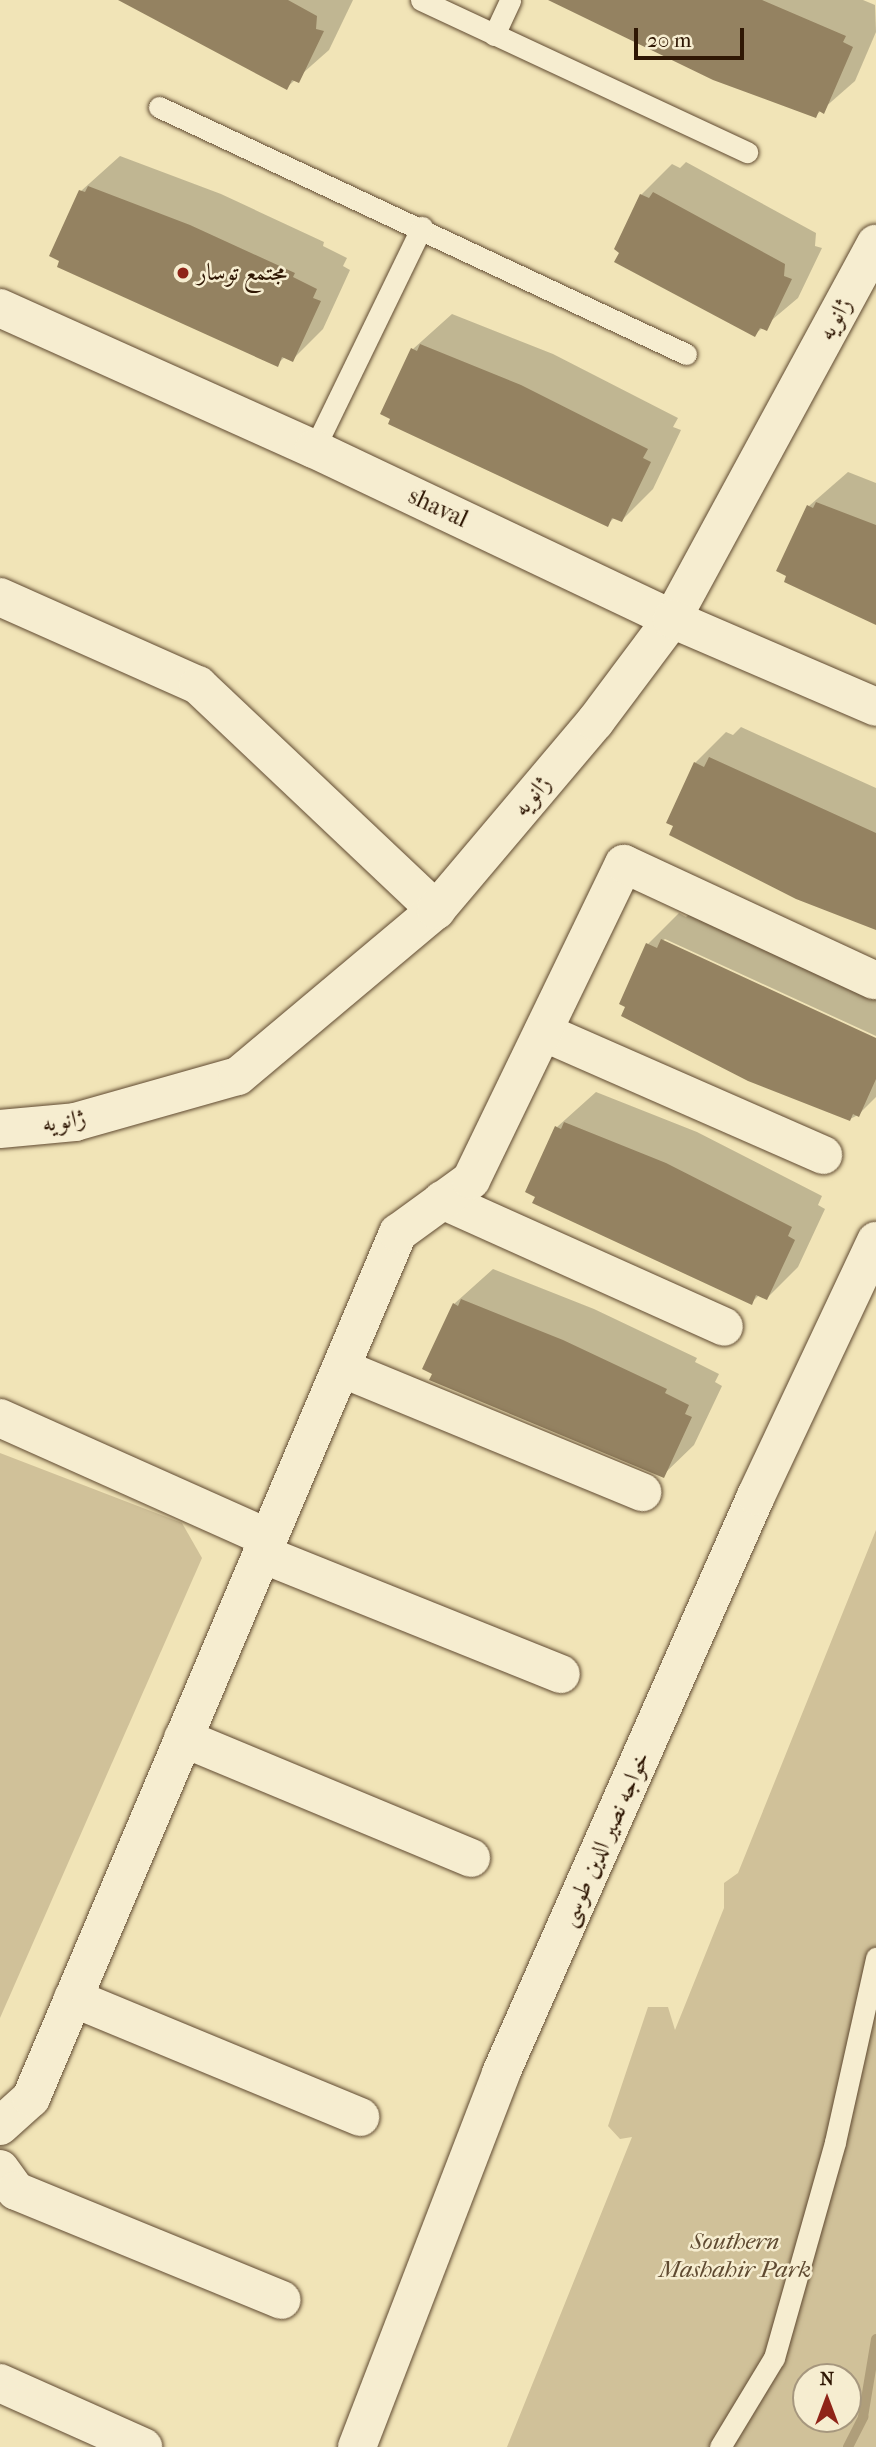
<!DOCTYPE html>
<meta charset="utf-8">
<style>
body{margin:0}
#map{position:relative;width:876px;height:2447px;overflow:hidden;background:#f1e4b7;font-family:"IM FELL French Canon",Amiri,serif}
div>[style]{position:absolute}
.green>*{inset:0;background:#d0c199}
.shadow>*{inset:0;background:#0003}
.stream>*{height:10px;margin:-5px;padding:0 5px;transform-origin:5px;border-radius:5px;background:#af9e7a}
.building>*{inset:0;background:#948261}
.roads{filter:drop-shadow(0 0 2px #604a31) drop-shadow(0 0 2px #604a31)}
.service>*{height:21px;margin:-10.5px;padding:0 10.5px;transform-origin:10.5px;border-radius:10.5px;background:#f6edd0}
.minor>*{height:38px;margin:-19px;padding:0 19px;transform-origin:19px;border-radius:19px;background:#f6edd0}
.tertiary>*{height:38px;margin:-19px;padding:0 19px;transform-origin:19px;border-radius:19px;background:#f6edd0}
.dots>*{width:19px;height:19px;translate:-50% -50%;box-sizing:border-box;border:4px solid #f6edd0;border-radius:50%}
span{translate:-50% -50%;white-space:nowrap;text-align:center;line-height:1.15;-webkit-text-stroke:5px #f6edd0;paint-order:stroke}
.poi-label{font-size:24px;color:#2f1704}
.left{translate:0 -50%;text-align:left}
.street-label{font-size:24px;color:#2f1704}
.park-label{font-size:24px;color:#5f4a31;font-style:italic}
.north{position:absolute;left:792px;top:2363px;width:70px;height:70px;box-sizing:border-box;background:#f6edd0;border:2px solid #a6977e;border-radius:50%;rotate:0deg;font-size:19px;font-weight:700;line-height:28px;text-align:center;color:#2f1704}
.north::after{content:'';display:block;margin:auto;width:24px;height:32px;background:#8f2418;clip-path:polygon(50% 0,100% 100%,50% 72%,0 100%)}
.scale{position:absolute;left:634px;top:28px;width:110px;height:32px;box-sizing:border-box;border:4px solid #2f1704;border-top:0;padding-left:9px;font-size:21px;line-height:24px;white-space:nowrap;color:#2f1704;-webkit-text-stroke:5px #f6edd0;paint-order:stroke}
</style>
<div id="map">
<div class="green">
<i style="clip-path:polygon(0 1453px,182px 1523px,202px 1558px,0 2018px)"></i>
<i style="clip-path:polygon(evenodd,876px 1530px,876px 2447px,507px 2447px,632px 2137px,620px 2139px,608px 2126px,648px 2007px,668px 2007px,675px 2030px,724px 1908px,724px 1883px,738px 1873px,876px 1530px,806px 2377px,848px 2377px,848px 2419px,806px 2419px,806px 2377px)"></i>
</div>
<div class="shadow">
<i style="clip-path:polygon(148px 0,353px 0,329px 50px,286px 88px)"></i>
<i style="clip-path:polygon(586px 0,863px 0,875px 5px,876px 32px,855px 81px,815px 116px,647px 48px,587px 17px)"></i>
<i style="clip-path:polygon(120px 156px,221px 194px,324px 242px,323px 246px,347px 258px,343px 266px,350px 270px,323px 329px,292px 360px,285px 357px,277px 364px,81px 191px)"></i>
<i style="clip-path:polygon(686px 162px,816px 233px,815px 246px,822px 248px,798px 298px,754px 335px,641px 195px,672px 164px,680px 168px)"></i>
<i style="clip-path:polygon(452px 314px,553px 354px,678px 418px,673px 427px,681px 430px,653px 489px,622px 520px,615px 517px,607px 525px,413px 349px)"></i>
<i style="clip-path:polygon(848px 472px,876px 483px,876px 623px,809px 506px)"></i>
<i style="clip-path:polygon(741px 727px,876px 788px,876px 928px,695px 763px,726px 732px,733px 735px)"></i>
<i style="clip-path:polygon(694px 909px,876px 993px,876px 1036px,665px 939px,662px 941px,876px 1040px,876px 1097px,858px 1115px,850px 1119px,648px 944px,679px 913px,686px 917px)"></i>
<i style="clip-path:polygon(596px 1092px,697px 1132px,822px 1196px,818px 1205px,825px 1209px,798px 1267px,767px 1298px,759px 1295px,752px 1302px,557px 1127px)"></i>
<i style="clip-path:polygon(493px 1269px,594px 1309px,697px 1358px,695px 1362px,719px 1374px,715px 1382px,722px 1386px,694px 1445px,663px 1475px,454px 1304px)"></i>
</div>
<div class="stream">
<i style="left:848px;top:2447px;width:34px;rotate:-63deg"></i>
<i style="left:863px;top:2417px;width:79px;rotate:-80.5deg"></i>
</div>
<div class="building">
<i style="clip-path:polygon(118px 0,288px 0,317px 16px,316px 29px,324px 31px,299px 83px,292px 80px,287px 90px)"></i>
<i style="clip-path:polygon(548px 0,762px 0,846px 36px,843px 42px,853px 47px,824px 114px,819px 111px,816px 118px,713px 80px)"></i>
<i style="clip-path:polygon(88px 186px,190px 225px,295px 273px,293px 277px,317px 289px,313px 298px,321px 301px,293px 362px,282px 357px,278px 367px,57px 267px,59px 261px,49px 256px,79px 190px,85px 192px)"></i>
<i style="clip-path:polygon(653px 192px,785px 264px,784px 276px,792px 279px,767px 331px,760px 328px,755px 337px,614px 262px,619px 253px,614px 249px,640px 194px,649px 198px)"></i>
<i style="clip-path:polygon(420px 344px,521px 385px,648px 449px,643px 458px,651px 462px,622px 522px,612px 518px,608px 527px,388px 424px,390px 419px,380px 414px,411px 348px,417px 351px)"></i>
<i style="clip-path:polygon(816px 502px,876px 525px,876px 625px,784px 582px,786px 576px,776px 571px,807px 505px,813px 508px)"></i>
<i style="clip-path:polygon(709px 757px,876px 833px,876px 930px,796px 899px,669px 835px,673px 826px,666px 823px,694px 762px,704px 767px)"></i>
<i style="clip-path:polygon(661px 939px,876px 1038px,876px 1079px,859px 1117px,853px 1114px,850px 1121px,748px 1081px,621px 1016px,625px 1007px,619px 1004px,646px 943px,657px 948px)"></i>
<i style="clip-path:polygon(564px 1122px,666px 1163px,792px 1227px,788px 1236px,795px 1240px,767px 1300px,756px 1295px,752px 1305px,532px 1203px,535px 1197px,525px 1192px,555px 1126px,561px 1129px)"></i>
<i style="clip-path:polygon(461px 1299px,563px 1340px,667px 1389px,665px 1393px,689px 1405px,685px 1414px,692px 1417px,664px 1478px,429px 1380px,432px 1374px,422px 1369px,453px 1303px,458px 1306px)"></i>
</div>
<div class="roads">
<div class="service">
<i style="left:421px;top:0;width:360px;rotate:25deg"></i>
<i style="left:494px;top:35px;width:38px;rotate:-65deg"></i>
<i style="left:159px;top:107px;width:582px;rotate:25.11deg"></i>
<i style="left:314px;top:449px;width:247px;rotate:-64.1deg"></i>
<i style="left:720px;top:2447px;width:104px;rotate:-58.8deg"></i>
<i style="left:774px;top:2358px;width:224px;rotate:-74.2deg"></i>
<i style="left:835px;top:2142px;width:189px;rotate:-77.4deg"></i>
</div>
<div class="minor">
<i style="left:0;top:597px;width:217px;rotate:24deg"></i>
<i style="left:198px;top:685px;width:328px;rotate:43.4deg"></i>
<i style="left:543px;top:1032px;width:306px;rotate:23.7deg"></i>
<i style="left:0;top:1129px;width:75px;rotate:-5.3deg"></i>
<i style="left:75px;top:1122px;width:169px;rotate:-15.8deg"></i>
<i style="left:238px;top:1076px;width:258px;rotate:-40deg"></i>
<i style="left:436px;top:910px;width:246px;rotate:-49.8deg"></i>
<i style="left:595px;top:722px;width:129px;rotate:-53.2deg"></i>
<i style="left:672px;top:619px;width:427px;rotate:-61.5deg"></i>
<i style="left:442px;top:1200px;width:309px;rotate:24.2deg"></i>
<i style="left:341px;top:1368px;width:326px;rotate:22.4deg"></i>
<i style="left:0;top:1418px;width:294px;rotate:24.1deg"></i>
<i style="left:262px;top:1554px;width:322px;rotate:21.9deg"></i>
<i style="left:183px;top:1738px;width:312px;rotate:22.6deg"></i>
<i style="left:73px;top:1998px;width:311px;rotate:22.5deg"></i>
<i style="left:0;top:2126px;width:42px;rotate:-42.1deg"></i>
<i style="left:31px;top:2098px;width:940px;rotate:-67.01deg"></i>
<i style="left:398px;top:1233px;width:90px;rotate:-36deg"></i>
<i style="left:471px;top:1180px;width:351px;rotate:-64.2deg"></i>
<i style="left:624px;top:864px;width:276px;rotate:24.9deg"></i>
<i style="left:0;top:2169px;width:27px;rotate:54deg"></i>
<i style="left:16px;top:2191px;width:287px;rotate:22.3deg"></i>
<i style="left:0;top:2383px;width:157px;rotate:24.1deg"></i>
</div>
<div class="tertiary">
<i style="left:0;top:308px;width:344px;rotate:24.2deg"></i>
<i style="left:314px;top:449px;width:396px;rotate:25.4deg"></i>
<i style="left:672px;top:619px;width:222px;rotate:23.3deg"></i>
<i style="left:357px;top:2447px;width:401px;rotate:-68.9deg"></i>
<i style="left:501px;top:2073px;width:631px;rotate:-66.16deg"></i>
<i style="left:756px;top:1496px;width:282px;rotate:-64.8deg"></i>
</div>
</div>
<div class="dots">
<i style="left:183px;top:273px;background:#8f2418"></i>
</div>
<div class="poi-label">
<span class="left" style="left:197px;top:273px">مجتمع توسار</span>
</div>
<div class="street-label">
<span style="left:835px;top:319px;rotate:-61deg">ژانویه</span>
<span style="left:438px;top:508px;rotate:25deg">shaval</span>
<span style="left:532px;top:796px;rotate:-50deg">ژانویه</span>
<span style="left:64px;top:1121px;rotate:-9deg">ژانویه</span>
<span style="left:605px;top:1839px;rotate:-66deg">خواجه نصیر الدین طوسی</span>
</div>
<div class="park-label">
<span style="left:735px;top:2256px">Southern<br>Mashahir Park</span>
</div>
<div class="north">N</div>
<div class="scale">20 m</div>
</div>
